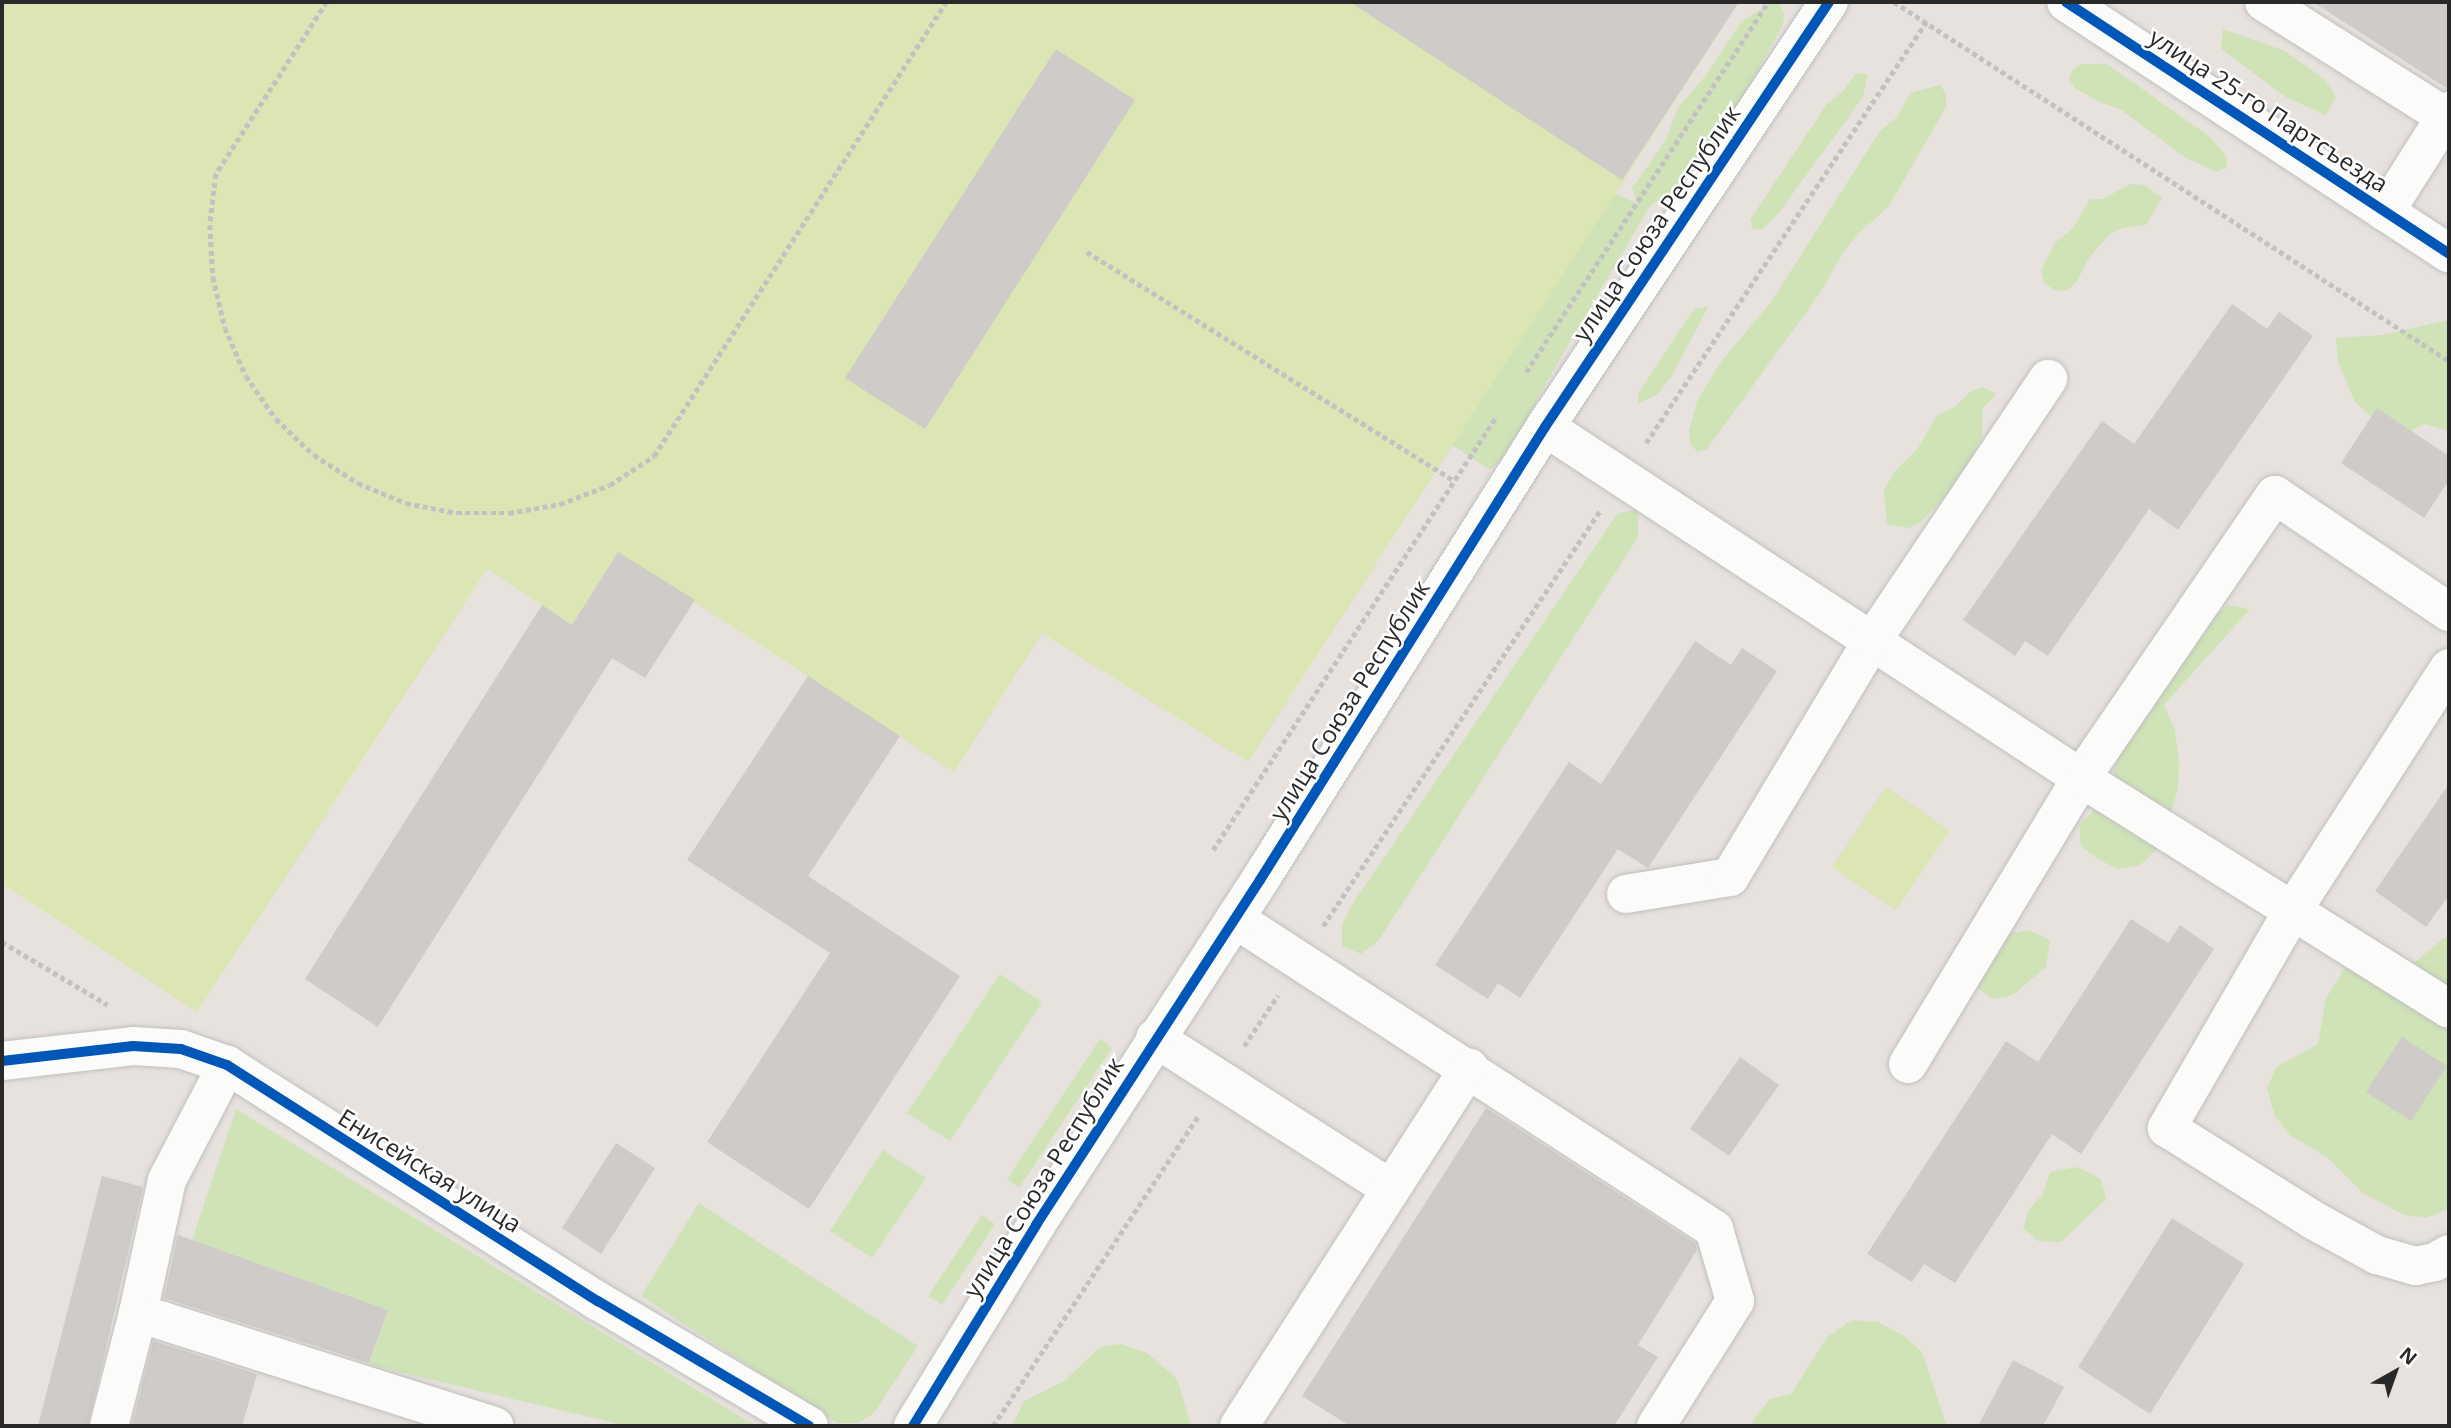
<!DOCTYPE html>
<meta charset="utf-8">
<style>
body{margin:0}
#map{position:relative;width:2451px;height:1428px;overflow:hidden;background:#e7e2de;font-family:"Open Sans",sans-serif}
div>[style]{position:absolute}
.green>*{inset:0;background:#cfe3b6}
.pitch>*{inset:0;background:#dbe6b4}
.building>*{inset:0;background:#cecbc8}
.path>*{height:4.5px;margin-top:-2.25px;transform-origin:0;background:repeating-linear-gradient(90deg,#c3c2c2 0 5px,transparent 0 8.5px)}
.roads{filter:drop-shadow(0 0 2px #c0bfc0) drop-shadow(0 0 2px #c0bfc0)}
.minor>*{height:38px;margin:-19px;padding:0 19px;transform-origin:19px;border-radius:19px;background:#fbfbfa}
.cycleway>*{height:10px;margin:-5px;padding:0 5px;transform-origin:5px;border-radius:5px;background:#0057b8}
span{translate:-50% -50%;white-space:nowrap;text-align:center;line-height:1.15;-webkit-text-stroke:5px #fff;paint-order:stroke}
.street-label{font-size:24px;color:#292929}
.frame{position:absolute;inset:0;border:4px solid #292929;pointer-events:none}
.north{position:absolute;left:2360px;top:1337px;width:70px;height:70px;-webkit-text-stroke:5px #fff;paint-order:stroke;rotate:40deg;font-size:19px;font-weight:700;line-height:28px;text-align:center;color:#292929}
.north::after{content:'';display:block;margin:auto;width:24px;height:32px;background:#292929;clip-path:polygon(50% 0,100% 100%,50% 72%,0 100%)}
</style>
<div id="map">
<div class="green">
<i style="clip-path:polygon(1779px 3px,1784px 13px,1783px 25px,1717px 142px,1670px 194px,1650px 206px,1543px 388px,1514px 448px,1490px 470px,1455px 447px,1414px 429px,1605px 189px,1637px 203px,1632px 188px,1666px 140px,1677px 109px,1707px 74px,1741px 22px,1769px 4px)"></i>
<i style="clip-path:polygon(2223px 29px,2285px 51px,2323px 78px,2336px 96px,2326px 115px,2287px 98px,2221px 49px)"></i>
<i style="clip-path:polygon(2081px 64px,2107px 64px,2210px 137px,2226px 156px,2227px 167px,2217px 172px,2186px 158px,2120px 109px,2099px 102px,2075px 88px,2069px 79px,2073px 69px)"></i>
<i style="clip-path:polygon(1856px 73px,1868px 74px,1863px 97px,1778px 214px,1763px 229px,1753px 230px,1750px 220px,1826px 105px,1843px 91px)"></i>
<i style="clip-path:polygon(1940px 85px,1946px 94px,1946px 107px,1889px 206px,1859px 233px,1843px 253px,1820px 293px,1707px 449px,1697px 452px,1690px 443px,1689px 431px,1697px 401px,1720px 363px,1771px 302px,1880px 131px,1897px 117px,1910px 93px)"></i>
<i style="clip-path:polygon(2130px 184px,2145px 185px,2162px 198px,2146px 225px,2123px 228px,2111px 233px,2089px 258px,2077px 281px,2068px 290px,2055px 291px,2044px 282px,2041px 270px,2055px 243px,2073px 228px,2090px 199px,2103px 199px)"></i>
<i style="clip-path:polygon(1708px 307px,1672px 376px,1658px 394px,1638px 404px,1638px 394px,1689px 316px,1697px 308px)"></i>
<i style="clip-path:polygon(2449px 320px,2449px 431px,2425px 424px,2406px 432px,2386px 428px,2355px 402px,2338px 362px,2336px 338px,2382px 335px)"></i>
<i style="clip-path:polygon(1983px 387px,1996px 394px,1983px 408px,1982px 437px,1961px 480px,1921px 522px,1910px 528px,1887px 525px,1884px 490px,1895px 471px,1918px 448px,1937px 416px,1956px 406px,1971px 391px)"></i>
<i style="clip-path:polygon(1638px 510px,1638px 537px,1626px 556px,1379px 940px,1361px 954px,1342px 946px,1342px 925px,1351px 906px,1618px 513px)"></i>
<i style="clip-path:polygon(2227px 605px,2250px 609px,2164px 705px,2175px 730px,2179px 762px,2178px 788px,2162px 844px,2140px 865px,2119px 869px,2099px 860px,2081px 846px,2079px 825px,2110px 795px,2118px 748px,2127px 730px,2169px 685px,2198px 633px)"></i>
<i style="clip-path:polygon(2029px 930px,2050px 940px,2046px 967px,2013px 995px,1993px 999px,1978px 988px,1979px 967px,2007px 934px)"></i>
<i style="clip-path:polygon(2444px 938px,2449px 939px,2449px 1209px,2426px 1218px,2404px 1215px,2363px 1193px,2328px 1158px,2290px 1135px,2275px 1116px,2267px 1089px,2276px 1067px,2318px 1044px,2326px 998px,2348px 963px,2409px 967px)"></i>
<i style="clip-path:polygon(1000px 974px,1042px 1002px,950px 1141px,907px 1113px)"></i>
<i style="clip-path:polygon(1100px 1039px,1112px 1048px,1019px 1188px,1007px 1179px)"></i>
<i style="clip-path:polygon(236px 1109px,756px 1426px,628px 1426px,369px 1365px,388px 1310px,192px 1240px)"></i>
<i style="clip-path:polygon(883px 1150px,926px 1178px,872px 1258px,830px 1231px)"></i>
<i style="clip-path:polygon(2077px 1167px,2101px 1179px,2106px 1199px,2061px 1242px,2038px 1241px,2023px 1228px,2029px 1209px,2043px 1194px,2050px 1172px)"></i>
<i style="clip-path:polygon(699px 1203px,918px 1346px,874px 1413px,858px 1423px,837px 1423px,641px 1296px)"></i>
<i style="clip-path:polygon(982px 1215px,995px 1224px,942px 1305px,928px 1296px)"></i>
<i style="clip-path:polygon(1852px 1320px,1878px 1322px,1903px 1335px,1922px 1352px,1947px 1426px,1753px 1426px,1753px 1420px,1770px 1399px,1791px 1394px,1827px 1337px)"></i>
<i style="clip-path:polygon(1121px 1344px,1147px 1353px,1177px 1379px,1191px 1426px,1012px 1426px,1024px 1401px,1064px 1381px,1100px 1347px)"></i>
</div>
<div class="pitch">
<i style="clip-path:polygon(2px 2px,1739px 2px,1248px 762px,1042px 633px,954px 772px,618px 552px,572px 625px,487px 569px,197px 1012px,2px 884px)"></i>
<i style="clip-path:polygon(1886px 787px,1950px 831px,1896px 910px,1832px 867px)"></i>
</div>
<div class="building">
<i style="clip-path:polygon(1350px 2px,1739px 2px,1622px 180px)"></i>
<i style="clip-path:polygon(2313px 2px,2449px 2px,2449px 89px,2448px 89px)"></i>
<i style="clip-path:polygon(1056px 49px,1135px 100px,925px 429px,845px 378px)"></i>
<i style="clip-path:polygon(2232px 304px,2267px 329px,2279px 312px,2313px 336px,2178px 530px,2149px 509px,2048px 656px,2025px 641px,2015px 656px,1963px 620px,2102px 421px,2134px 444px)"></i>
<i style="clip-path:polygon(2377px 408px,2449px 456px,2449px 480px,2424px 518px,2341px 463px)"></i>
<i style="clip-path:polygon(618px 552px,695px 600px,645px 678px,612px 658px,378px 1027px,305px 979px,542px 605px,572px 625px)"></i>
<i style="clip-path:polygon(1695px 641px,1731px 665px,1742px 648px,1777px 671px,1648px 868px,1618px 849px,1520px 998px,1498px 983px,1488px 999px,1435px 965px,1569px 762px,1601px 784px)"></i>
<i style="clip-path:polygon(808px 676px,900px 736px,808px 876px,960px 976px,809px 1209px,707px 1142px,830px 953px,687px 860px)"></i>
<i style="clip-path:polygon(2449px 784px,2449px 895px,2426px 927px,2375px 891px)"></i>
<i style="clip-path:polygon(2131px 919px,2168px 943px,2180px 925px,2214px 949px,2081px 1154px,2052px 1134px,1955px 1283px,1924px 1264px,1912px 1282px,1867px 1254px,2006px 1041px,2038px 1062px)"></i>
<i style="clip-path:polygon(2402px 1037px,2447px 1066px,2411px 1121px,2366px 1092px)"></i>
<i style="clip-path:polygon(1740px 1057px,1779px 1085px,1729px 1156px,1690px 1129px)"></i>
<i style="clip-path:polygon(1486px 1108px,1695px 1243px,1697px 1250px,1638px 1345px,1658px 1357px,1614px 1426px,1350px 1426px,1302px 1396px)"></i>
<i style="clip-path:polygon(616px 1143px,655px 1168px,601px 1254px,562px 1228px)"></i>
<i style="clip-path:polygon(102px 1176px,143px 1187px,88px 1426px,38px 1426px)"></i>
<i style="clip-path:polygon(2172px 1218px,2244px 1264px,2150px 1414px,2078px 1367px)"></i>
<i style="clip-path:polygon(178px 1235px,388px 1310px,369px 1363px,164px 1298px)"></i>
<i style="clip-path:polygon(153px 1341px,257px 1374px,242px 1426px,132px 1426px)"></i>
<i style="clip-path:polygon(2013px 1360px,2064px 1387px,2043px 1426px,1978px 1426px)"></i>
</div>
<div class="path">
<i style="left:327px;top:2px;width:205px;rotate:122.8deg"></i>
<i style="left:216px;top:174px;width:51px;rotate:96.7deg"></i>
<i style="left:210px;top:225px;width:52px;rotate:86.7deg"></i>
<i style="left:213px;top:277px;width:52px;rotate:76.8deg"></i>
<i style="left:225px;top:328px;width:52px;rotate:66.4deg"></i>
<i style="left:246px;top:376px;width:52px;rotate:55.1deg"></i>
<i style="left:276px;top:419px;width:52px;rotate:43.5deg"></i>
<i style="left:314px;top:455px;width:52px;rotate:32.5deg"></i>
<i style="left:358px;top:483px;width:52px;rotate:22.6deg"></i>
<i style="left:406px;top:503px;width:52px;rotate:11.1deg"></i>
<i style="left:457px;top:513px;width:52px"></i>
<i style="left:509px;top:513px;width:52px;rotate:-10deg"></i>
<i style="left:560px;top:504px;width:53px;rotate:-20.8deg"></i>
<i style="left:610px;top:485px;width:53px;rotate:-33.4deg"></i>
<i style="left:654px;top:456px;width:540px;rotate:-57.25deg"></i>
<i style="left:1894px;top:2px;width:661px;rotate:32.9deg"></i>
<i style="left:1087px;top:252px;width:433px;rotate:31.9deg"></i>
<i style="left:1526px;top:372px;width:442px;rotate:-56.8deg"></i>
<i style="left:1646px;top:443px;width:506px;rotate:-56.37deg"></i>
<i style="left:1213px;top:850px;width:517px;rotate:-56.83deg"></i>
<i style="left:1323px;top:926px;width:499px;rotate:-56.3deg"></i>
<i style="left:2px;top:942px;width:123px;rotate:30.7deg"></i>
<i style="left:1244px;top:1046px;width:61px;rotate:-56.3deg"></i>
<i style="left:993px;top:1426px;width:373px;rotate:-56.5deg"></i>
</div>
<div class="roads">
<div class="minor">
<i style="left:2066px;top:2px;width:458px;rotate:33.3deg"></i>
<i style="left:2264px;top:2px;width:219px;rotate:32.3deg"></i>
<i style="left:2385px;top:212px;width:120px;rotate:-57.6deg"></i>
<i style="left:1545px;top:427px;width:641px;rotate:33.22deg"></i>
<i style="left:2081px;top:778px;width:343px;rotate:-55.6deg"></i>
<i style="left:2275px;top:495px;width:210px;rotate:33.9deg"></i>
<i style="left:2449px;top:668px;width:290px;rotate:122.8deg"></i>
<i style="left:2292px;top:912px;width:250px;rotate:120.1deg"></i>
<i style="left:2167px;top:1128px;width:173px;rotate:32.2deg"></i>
<i style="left:2313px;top:1220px;width:73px;rotate:28.7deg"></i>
<i style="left:2377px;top:1255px;width:40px;rotate:16deg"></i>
<i style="left:2415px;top:1266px;width:20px;rotate:-11deg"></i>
<i style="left:2435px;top:1262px;width:16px;rotate:-30deg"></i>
<i style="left:1626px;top:894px;width:105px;rotate:-9.3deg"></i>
<i style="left:1730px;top:877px;width:275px;rotate:-59deg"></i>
<i style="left:1872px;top:641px;width:316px;rotate:-56.1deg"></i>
<i style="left:1235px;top:919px;width:571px;rotate:32.91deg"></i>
<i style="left:1714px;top:1229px;width:75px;rotate:73.7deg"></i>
<i style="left:1735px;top:1301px;width:148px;rotate:122.3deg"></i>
<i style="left:1155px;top:1038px;width:280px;rotate:32.6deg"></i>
<i style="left:2px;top:1061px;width:132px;rotate:-6.5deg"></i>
<i style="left:133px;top:1046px;width:48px;rotate:3.6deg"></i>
<i style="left:181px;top:1049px;width:49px;rotate:19.2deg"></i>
<i style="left:227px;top:1065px;width:440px;rotate:32.5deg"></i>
<i style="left:598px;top:1301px;width:245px;rotate:30.6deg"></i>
<i style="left:1908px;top:1064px;width:334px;rotate:-58.8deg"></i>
<i style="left:2081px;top:778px;width:434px;rotate:32.1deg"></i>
<i style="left:138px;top:1313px;width:136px;rotate:-77.7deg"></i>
<i style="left:167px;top:1180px;width:130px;rotate:-62.4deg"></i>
<i style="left:109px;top:1426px;width:117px;rotate:-75.6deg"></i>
<i style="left:138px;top:1313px;width:374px;rotate:17.6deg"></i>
<i style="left:913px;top:1426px;width:236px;rotate:-58.5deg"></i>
<i style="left:1036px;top:1225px;width:411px;rotate:-57deg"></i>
<i style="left:1260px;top:880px;width:535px;rotate:-57.82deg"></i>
<i style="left:1545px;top:427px;width:511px;rotate:-56.25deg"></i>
<i style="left:1239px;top:1426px;width:426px;rotate:-57.3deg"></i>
</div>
</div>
<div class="cycleway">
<i style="left:2066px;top:2px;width:458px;rotate:33.3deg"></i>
<i style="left:2px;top:1061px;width:132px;rotate:-6.5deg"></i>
<i style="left:133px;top:1046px;width:48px;rotate:3.6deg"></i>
<i style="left:181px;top:1049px;width:49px;rotate:19.2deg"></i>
<i style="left:227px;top:1065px;width:440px;rotate:32.5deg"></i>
<i style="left:598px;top:1301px;width:245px;rotate:30.6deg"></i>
<i style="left:913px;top:1426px;width:236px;rotate:-58.5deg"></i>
<i style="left:1036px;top:1225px;width:411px;rotate:-57deg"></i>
<i style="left:1260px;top:880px;width:535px;rotate:-57.82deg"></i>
<i style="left:1545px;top:427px;width:511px;rotate:-56.25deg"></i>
</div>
<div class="street-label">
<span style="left:2269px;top:110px;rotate:33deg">улица 25-го Партсъезда</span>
<span style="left:1656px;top:223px;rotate:-56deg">улица Союза Республик</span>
<span style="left:1349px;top:700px;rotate:-58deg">улица Союза Республик</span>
<span style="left:430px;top:1170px;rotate:32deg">Енисейская улица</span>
<span style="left:1043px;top:1177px;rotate:-58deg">улица Союза Республик</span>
</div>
<div class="frame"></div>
<div class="north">N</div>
</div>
